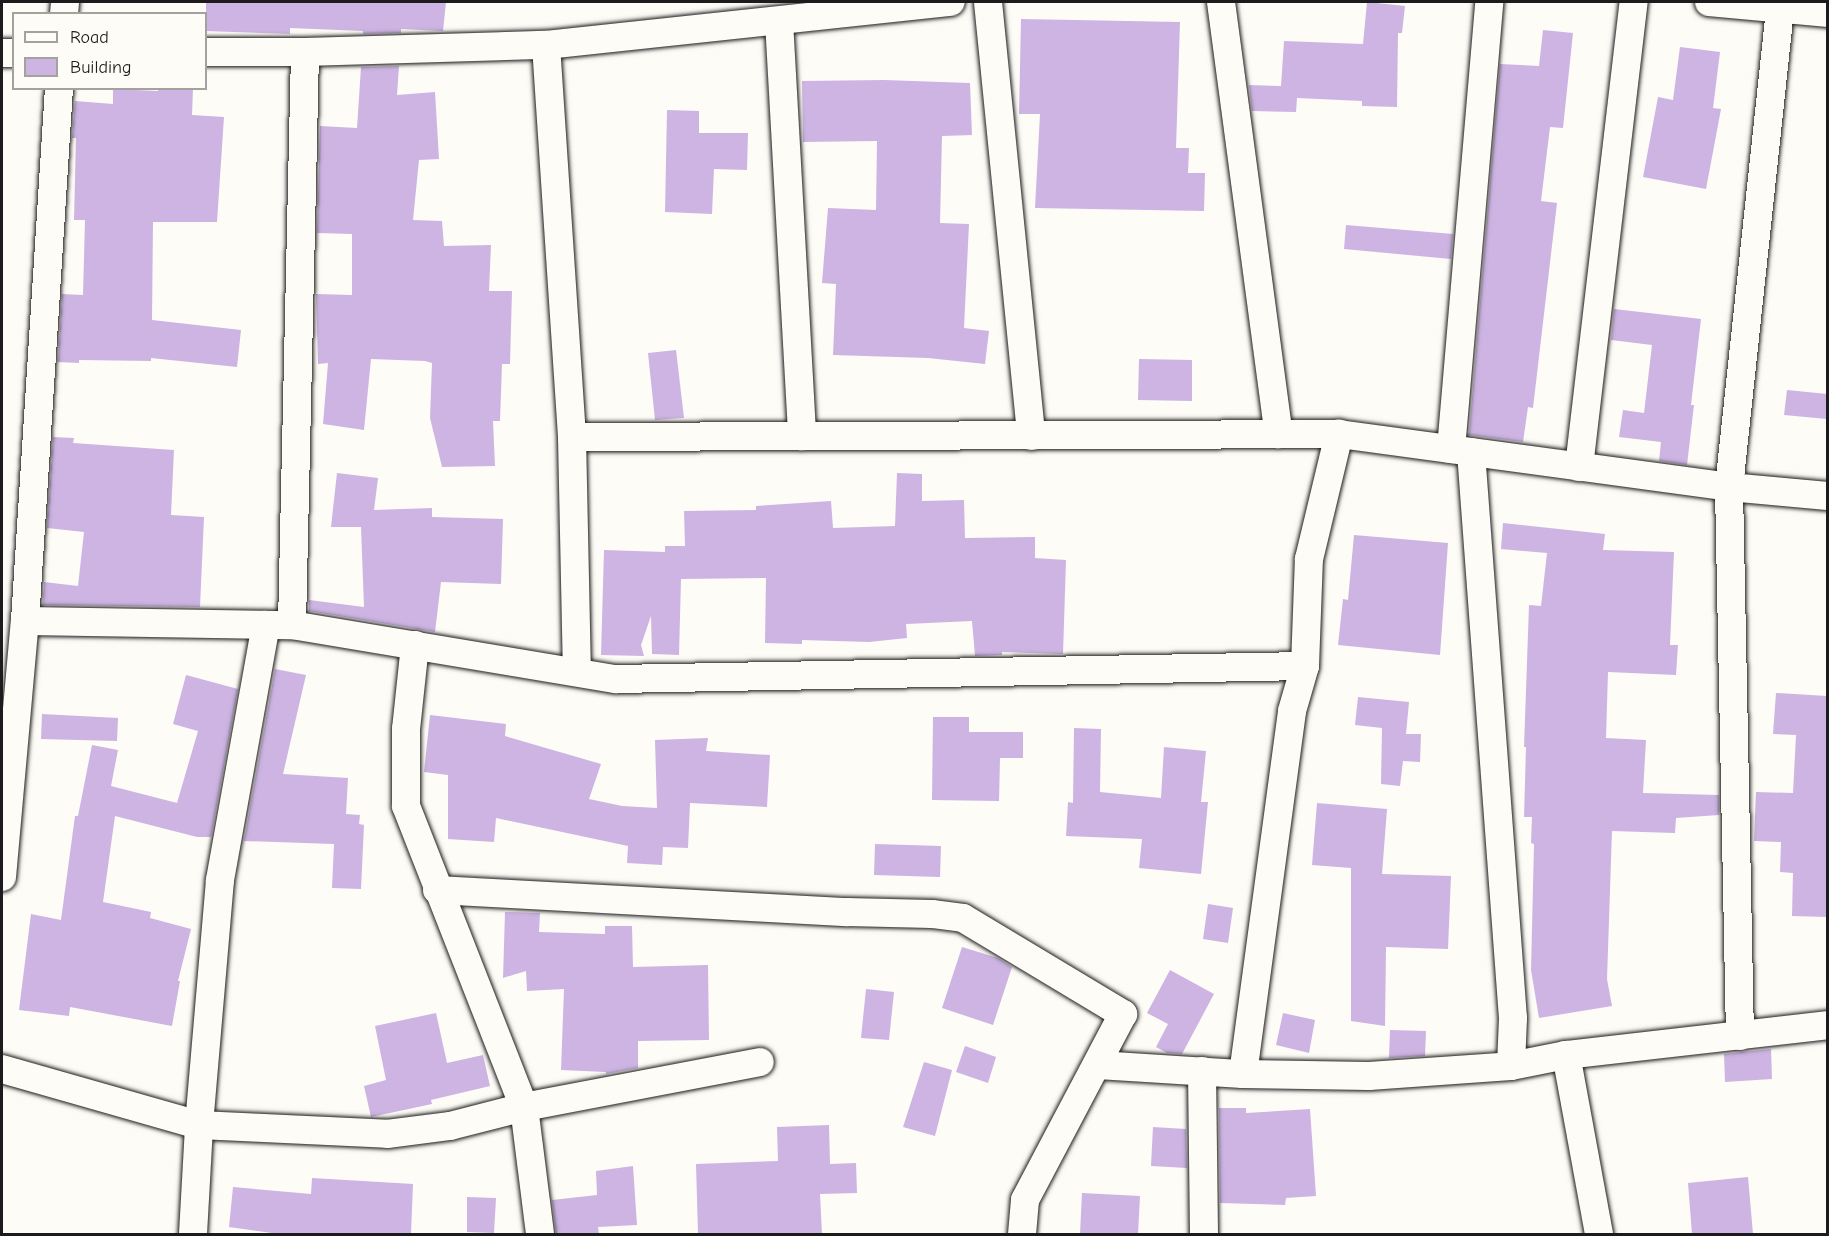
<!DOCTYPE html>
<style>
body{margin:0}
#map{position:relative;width:1829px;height:1236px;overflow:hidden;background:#fdfcf7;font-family:"Comic Neue",sans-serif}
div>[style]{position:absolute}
.building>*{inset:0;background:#cdb4e3}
.roads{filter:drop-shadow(0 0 2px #1c1c1c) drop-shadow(0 0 2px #1c1c1c)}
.minor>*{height:28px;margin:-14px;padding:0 14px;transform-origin:14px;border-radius:14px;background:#fdfcf7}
span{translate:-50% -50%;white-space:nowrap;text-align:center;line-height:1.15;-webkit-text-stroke:5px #fdfcf7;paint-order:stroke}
.frame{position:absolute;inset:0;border:3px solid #1c1c1c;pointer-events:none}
.legend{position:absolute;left:12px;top:12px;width:195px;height:78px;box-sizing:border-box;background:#fdfcf7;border:2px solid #a3a29f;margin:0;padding:8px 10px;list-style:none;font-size:18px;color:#1c1c1c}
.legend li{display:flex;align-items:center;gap:12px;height:30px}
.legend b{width:30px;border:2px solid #a3a29f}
</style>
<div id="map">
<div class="building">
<i style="clip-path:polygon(206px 2px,446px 2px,443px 31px,401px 29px,401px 33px,363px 34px,363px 31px,290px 28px,290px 34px,206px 31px)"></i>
<i style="clip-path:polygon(1367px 2px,1405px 6px,1402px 33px,1398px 33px,1397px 107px,1362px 106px,1362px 101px,1297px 98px,1296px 112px,1252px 111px,1249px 85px,1281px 86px,1284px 41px,1363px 44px)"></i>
<i style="clip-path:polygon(1021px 19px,1180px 22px,1176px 148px,1189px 148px,1188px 173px,1205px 173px,1204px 211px,1035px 208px,1040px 114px,1019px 114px)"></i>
<i style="clip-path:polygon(1543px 30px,1573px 33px,1563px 128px,1550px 127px,1541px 201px,1557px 203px,1533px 408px,1528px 407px,1523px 442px,1469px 435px,1500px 64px,1539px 66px)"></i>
<i style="clip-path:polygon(1680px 47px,1720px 52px,1713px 108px,1721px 109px,1706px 189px,1643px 177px,1658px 97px,1673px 100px)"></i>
<i style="clip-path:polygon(399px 66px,397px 95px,435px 92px,439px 159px,419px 160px,413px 220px,442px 221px,444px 246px,491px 245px,489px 291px,512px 291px,510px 364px,502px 364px,500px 421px,493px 421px,495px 466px,442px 467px,430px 418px,432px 363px,425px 361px,371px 359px,364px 430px,323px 424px,328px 363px,318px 364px,316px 294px,352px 295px,352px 234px,317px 233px,320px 126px,357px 128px,361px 67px)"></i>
<i style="clip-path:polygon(884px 80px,970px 83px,972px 135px,942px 136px,940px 223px,969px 224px,964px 328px,989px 331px,985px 364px,928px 358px,833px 355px,836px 284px,822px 283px,828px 208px,876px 210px,877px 141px,803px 142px,802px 81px)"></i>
<i style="clip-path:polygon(158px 88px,193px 88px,192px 115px,224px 117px,217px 222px,153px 222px,152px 320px,241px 330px,237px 367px,151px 358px,151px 361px,79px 360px,79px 363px,58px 362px,62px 294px,83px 295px,85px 220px,74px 220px,76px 138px,72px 138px,75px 101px,113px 104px,113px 89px,158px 91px)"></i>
<i style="clip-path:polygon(667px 110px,699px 111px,699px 133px,748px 133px,747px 170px,714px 169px,712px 214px,665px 212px)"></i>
<i style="clip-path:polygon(1346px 225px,1453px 234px,1451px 259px,1344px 249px)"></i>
<i style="clip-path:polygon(1614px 309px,1701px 319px,1691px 405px,1694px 405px,1687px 465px,1659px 461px,1661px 442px,1619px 437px,1623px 410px,1644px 413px,1652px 345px,1611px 340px)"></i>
<i style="clip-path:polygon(676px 350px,684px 418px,655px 420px,648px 353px)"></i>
<i style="clip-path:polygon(1139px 359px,1192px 360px,1192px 401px,1138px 400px)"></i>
<i style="clip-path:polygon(1787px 390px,1827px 394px,1827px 419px,1784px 415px)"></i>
<i style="clip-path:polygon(53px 437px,74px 438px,73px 443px,174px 450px,171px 515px,204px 517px,200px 607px,43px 605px,44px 582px,78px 586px,84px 532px,47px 528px)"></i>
<i style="clip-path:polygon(337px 473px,378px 478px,374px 510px,432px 508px,432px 517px,503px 519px,501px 584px,441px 582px,435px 632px,309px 611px,309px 600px,364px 607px,361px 527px,331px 527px)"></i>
<i style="clip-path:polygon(897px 473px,922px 474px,922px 501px,964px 500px,965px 538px,1035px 537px,1035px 558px,1066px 560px,1063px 654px,1002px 652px,1002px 655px,975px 656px,972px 621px,906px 624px,907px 638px,869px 642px,802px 640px,802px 644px,765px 643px,766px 578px,681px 579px,679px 655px,652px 654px,651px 616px,641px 645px,644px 656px,601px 655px,604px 550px,665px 552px,665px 546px,685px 546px,684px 511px,756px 510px,756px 506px,831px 501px,833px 528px,895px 526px)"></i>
<i style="clip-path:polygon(1503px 523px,1605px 534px,1603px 550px,1674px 552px,1670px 645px,1678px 645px,1676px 675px,1608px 672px,1606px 738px,1646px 740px,1643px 793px,1719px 795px,1719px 815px,1676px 818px,1675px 833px,1612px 831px,1607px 979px,1612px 1006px,1539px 1018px,1531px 970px,1534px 844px,1531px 843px,1532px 817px,1524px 817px,1526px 747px,1524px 747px,1529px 605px,1541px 606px,1547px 553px,1501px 549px)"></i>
<i style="clip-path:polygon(1354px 535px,1448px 543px,1440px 655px,1338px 645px,1343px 599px,1348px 600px)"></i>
<i style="clip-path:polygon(275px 669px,306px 675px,283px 774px,348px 778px,346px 814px,360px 815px,359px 824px,364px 825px,361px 889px,332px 888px,334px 844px,244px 841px)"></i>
<i style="clip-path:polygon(186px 675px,238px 689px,211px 837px,197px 837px,115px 816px,103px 902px,151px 912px,150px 918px,191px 929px,178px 981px,180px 981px,172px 1026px,70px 1007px,69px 1016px,19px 1010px,31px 914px,61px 920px,75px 816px,78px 816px,92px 745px,118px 750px,111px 786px,177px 803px,198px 731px,173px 724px)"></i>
<i style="clip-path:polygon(1776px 693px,1827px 696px,1827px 917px,1792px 916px,1793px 873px,1780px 872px,1781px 842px,1754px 841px,1756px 792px,1793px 793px,1796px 735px,1773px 734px)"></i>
<i style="clip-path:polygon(1358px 697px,1409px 702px,1406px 734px,1421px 734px,1420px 762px,1403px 761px,1400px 786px,1381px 784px,1382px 728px,1355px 725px)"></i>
<i style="clip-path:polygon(42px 714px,118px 718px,117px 741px,41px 739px)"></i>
<i style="clip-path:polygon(430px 715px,506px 724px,505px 736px,601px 764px,589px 799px,622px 806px,657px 808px,655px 740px,708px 738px,706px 751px,770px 755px,767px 807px,690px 803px,688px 848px,663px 847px,662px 865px,627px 863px,628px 846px,496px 818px,494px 842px,448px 839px,448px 775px,424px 772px)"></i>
<i style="clip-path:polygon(933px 717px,969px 717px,969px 732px,1023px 732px,1023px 758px,1000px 758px,999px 801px,932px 800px)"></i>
<i style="clip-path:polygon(1074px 728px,1101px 729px,1100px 792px,1161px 798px,1164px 747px,1206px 751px,1201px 802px,1208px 802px,1201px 874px,1139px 868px,1142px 839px,1066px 836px,1068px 802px,1073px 803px)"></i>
<i style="clip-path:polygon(1317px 803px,1387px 809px,1382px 874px,1451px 876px,1448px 949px,1386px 947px,1385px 1026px,1351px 1021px,1351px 868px,1312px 865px)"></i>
<i style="clip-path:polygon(875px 844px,941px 846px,940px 877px,874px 875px)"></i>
<i style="clip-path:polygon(1208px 904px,1233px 908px,1228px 943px,1203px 939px)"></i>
<i style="clip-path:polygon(505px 912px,540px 913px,539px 932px,605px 934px,605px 926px,632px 926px,633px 967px,708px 965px,709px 1040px,638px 1041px,638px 1068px,606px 1074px,606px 1072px,561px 1070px,564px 989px,527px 991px,526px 971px,503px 978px)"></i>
<i style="clip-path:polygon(962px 947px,998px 958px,1012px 967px,993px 1025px,942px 1008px)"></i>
<i style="clip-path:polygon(1170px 970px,1214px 994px,1182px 1054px,1167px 1053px,1156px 1047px,1168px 1024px,1147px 1013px)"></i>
<i style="clip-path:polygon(866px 989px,894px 992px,889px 1040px,861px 1038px)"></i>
<i style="clip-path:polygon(436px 1013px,447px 1063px,483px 1055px,490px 1086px,431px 1100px,432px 1104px,371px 1117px,364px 1086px,386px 1080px,375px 1026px)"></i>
<i style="clip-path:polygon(1283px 1013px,1315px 1020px,1309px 1053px,1276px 1045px)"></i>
<i style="clip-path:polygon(1390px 1030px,1426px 1031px,1425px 1056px,1389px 1058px)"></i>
<i style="clip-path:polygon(965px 1046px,996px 1057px,988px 1083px,956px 1072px)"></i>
<i style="clip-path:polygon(1771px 1049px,1772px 1079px,1725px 1082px,1724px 1054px)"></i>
<i style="clip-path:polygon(924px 1062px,952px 1070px,935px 1136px,903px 1127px)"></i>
<i style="clip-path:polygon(1219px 1108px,1246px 1108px,1246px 1113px,1310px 1109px,1316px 1196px,1286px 1198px,1285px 1205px,1220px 1203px)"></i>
<i style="clip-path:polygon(829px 1125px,830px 1164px,856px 1163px,857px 1193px,820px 1194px,822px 1234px,698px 1234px,696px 1164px,778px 1161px,777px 1127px)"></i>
<i style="clip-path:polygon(1153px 1127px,1186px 1129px,1187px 1168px,1151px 1166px)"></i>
<i style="clip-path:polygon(633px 1166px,637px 1225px,598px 1227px,599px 1234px,556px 1234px,552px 1200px,597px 1195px,596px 1171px)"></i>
<i style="clip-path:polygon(1748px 1177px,1753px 1234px,1692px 1234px,1688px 1183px)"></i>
<i style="clip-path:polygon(312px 1178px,413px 1184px,411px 1234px,279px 1234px,229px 1227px,233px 1187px,311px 1194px)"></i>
<i style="clip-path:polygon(1082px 1193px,1140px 1196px,1138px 1234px,1080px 1234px)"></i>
<i style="clip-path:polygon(467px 1197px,496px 1198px,494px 1233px,467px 1232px)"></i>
</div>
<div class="roads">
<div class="minor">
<i style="left:988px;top:2px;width:436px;rotate:84.3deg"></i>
<i style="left:1221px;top:2px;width:436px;rotate:82.4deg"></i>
<i style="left:1709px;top:2px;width:120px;rotate:5.3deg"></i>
<i style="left:64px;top:14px;width:12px;rotate:-85deg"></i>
<i style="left:779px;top:21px;width:416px;rotate:86.8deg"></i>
<i style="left:546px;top:45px;width:393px;rotate:86.2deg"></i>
<i style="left:572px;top:437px;width:235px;rotate:88.8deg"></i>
<i style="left:206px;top:52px;width:99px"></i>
<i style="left:305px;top:52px;width:241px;rotate:-1.7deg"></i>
<i style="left:546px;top:45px;width:407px;rotate:-6.1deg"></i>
<i style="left:2px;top:53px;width:12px"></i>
<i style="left:572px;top:437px;width:767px;rotate:-0.22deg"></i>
<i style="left:1339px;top:434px;width:394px;rotate:7.7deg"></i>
<i style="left:1729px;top:487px;width:99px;rotate:5.2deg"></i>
<i style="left:1451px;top:449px;width:449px;rotate:-85.1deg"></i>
<i style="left:1471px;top:452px;width:568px;rotate:85.76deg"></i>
<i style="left:1513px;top:1018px;width:48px;rotate:92.4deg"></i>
<i style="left:1579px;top:467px;width:468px;rotate:-83.3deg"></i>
<i style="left:25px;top:621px;width:267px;rotate:0.9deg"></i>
<i style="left:292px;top:625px;width:328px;rotate:9.5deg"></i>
<i style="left:616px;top:679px;width:689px;rotate:-1.08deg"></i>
<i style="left:292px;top:625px;width:573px;rotate:-88.7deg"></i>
<i style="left:415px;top:645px;width:84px;rotate:96.1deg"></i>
<i style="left:406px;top:729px;width:77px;rotate:90deg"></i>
<i style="left:406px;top:806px;width:323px;rotate:68.6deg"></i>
<i style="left:524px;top:1107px;width:128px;rotate:82.8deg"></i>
<i style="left:2px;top:877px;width:257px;rotate:-84.9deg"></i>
<i style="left:25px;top:621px;width:534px;rotate:-86.35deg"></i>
<i style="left:437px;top:890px;width:411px;rotate:3.1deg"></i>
<i style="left:847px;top:912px;width:85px;rotate:1.3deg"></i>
<i style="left:932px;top:914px;width:31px;rotate:7deg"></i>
<i style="left:963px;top:918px;width:187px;rotate:31deg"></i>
<i style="left:1123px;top:1014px;width:210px;rotate:117.8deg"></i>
<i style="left:1025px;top:1200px;width:34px;rotate:95deg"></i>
<i style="left:1740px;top:1036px;width:549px;rotate:-91.15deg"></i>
<i style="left:1729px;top:487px;width:488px;rotate:-83.9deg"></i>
<i style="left:1098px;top:1065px;width:145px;rotate:3.6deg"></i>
<i style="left:1243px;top:1074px;width:126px;rotate:0.9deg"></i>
<i style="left:1369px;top:1076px;width:142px;rotate:-4deg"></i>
<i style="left:1511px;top:1066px;width:56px;rotate:-11.3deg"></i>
<i style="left:2px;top:1069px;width:205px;rotate:15.9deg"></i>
<i style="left:199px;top:1125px;width:188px;rotate:2.7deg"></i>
<i style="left:387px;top:1134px;width:64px;rotate:-7.2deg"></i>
<i style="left:450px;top:1126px;width:76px;rotate:-14.4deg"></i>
<i style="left:524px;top:1107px;width:240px;rotate:-10.8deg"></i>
<i style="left:1202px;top:1071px;width:163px;rotate:89.3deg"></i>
<i style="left:1243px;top:1074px;width:366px;rotate:-82.3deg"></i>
<i style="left:1292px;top:711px;width:47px;rotate:-73.9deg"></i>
<i style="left:1305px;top:666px;width:107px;rotate:-87.9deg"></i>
<i style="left:1309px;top:559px;width:129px;rotate:-76.5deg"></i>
<i style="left:193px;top:1234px;width:109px;rotate:-86.8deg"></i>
<i style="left:199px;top:1125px;width:246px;rotate:-85.1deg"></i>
<i style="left:220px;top:880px;width:259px;rotate:-79.8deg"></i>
<i style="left:1599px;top:1234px;width:182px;rotate:-100.4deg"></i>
<i style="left:1566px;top:1055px;width:264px;rotate:-6.5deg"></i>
</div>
</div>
<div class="frame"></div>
<ul class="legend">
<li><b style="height:8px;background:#fdfcf7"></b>Road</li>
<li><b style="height:16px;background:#cdb4e3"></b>Building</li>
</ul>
</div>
